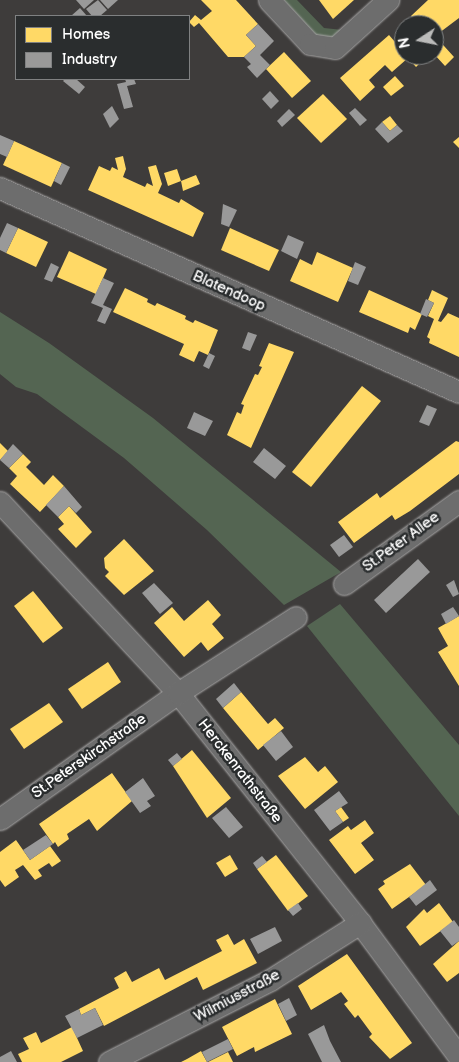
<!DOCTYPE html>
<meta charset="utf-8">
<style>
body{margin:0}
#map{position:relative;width:459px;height:1062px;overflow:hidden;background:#3e3c3b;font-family:"Balsamiq Sans",sans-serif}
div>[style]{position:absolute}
.green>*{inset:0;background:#546552}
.homes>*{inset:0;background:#ffd966}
.industry>*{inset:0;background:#999}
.roads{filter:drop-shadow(0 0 1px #a8a7a7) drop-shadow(0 0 1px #a8a7a7)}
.minor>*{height:21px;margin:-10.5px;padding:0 10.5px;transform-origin:10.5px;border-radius:10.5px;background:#6d6d6d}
span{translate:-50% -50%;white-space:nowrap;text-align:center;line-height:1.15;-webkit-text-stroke:5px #2a2d2e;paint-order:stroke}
.street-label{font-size:15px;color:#fff}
.legend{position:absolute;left:15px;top:15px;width:175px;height:65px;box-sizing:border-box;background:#2a2d2e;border:1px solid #7f8182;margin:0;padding:6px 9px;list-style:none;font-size:15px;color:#fff}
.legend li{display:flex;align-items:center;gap:10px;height:25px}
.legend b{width:25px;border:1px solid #7f8182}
.north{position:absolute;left:394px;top:15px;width:50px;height:50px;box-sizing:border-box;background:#2a2d2e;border:1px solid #7f8182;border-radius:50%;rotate:259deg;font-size:14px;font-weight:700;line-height:20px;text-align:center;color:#fff}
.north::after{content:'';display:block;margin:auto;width:18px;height:22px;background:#bbbbba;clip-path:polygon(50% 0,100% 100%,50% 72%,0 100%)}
</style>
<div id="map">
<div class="green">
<i style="clip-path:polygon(284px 0,297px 0,324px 28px,343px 30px,333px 38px,316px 35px)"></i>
<i style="clip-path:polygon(0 312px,49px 343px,153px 418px,341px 572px,284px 605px,207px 530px,124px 458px,37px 394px,16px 387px,0 374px)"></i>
<i style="clip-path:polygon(340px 604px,459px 745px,459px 816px,307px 626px)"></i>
</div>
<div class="homes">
<i style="clip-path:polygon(201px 0,236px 0,258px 24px,246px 35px,256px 46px,244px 57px,228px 57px,199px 23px,194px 27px,189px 22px,195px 15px,201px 20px,212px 11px)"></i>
<i style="clip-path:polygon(319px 0,354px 0,333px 19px)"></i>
<i style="clip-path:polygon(428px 0,459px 0,459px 18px,435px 36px,454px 57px,445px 66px,434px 54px,434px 25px,420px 25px,411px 16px)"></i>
<i style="clip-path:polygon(389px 35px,402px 50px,404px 48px,404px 55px,426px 57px,416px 67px,408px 58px,392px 72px,385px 65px,369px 80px,375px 87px,360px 101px,340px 78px)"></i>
<i style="clip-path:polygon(284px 52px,311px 81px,292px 98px,266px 69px)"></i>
<i style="clip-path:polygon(395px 76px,404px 86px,391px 96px,383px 87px)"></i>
<i style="clip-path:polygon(323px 94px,347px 119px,321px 143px,297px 118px)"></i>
<i style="clip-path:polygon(390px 116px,397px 125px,390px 131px,382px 122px)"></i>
<i style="clip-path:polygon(459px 137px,459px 148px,453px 142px)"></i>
<i style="clip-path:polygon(14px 141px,62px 163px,51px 187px,3px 165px)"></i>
<i style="clip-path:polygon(123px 156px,126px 169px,123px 177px,145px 187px,147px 183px,153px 186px,148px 167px,156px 165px,162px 184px,158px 193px,179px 203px,181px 199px,204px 213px,193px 237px,88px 190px,99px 166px,110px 171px,112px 167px,118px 170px,115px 158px)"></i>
<i style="clip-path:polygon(177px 169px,181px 181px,196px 175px,200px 184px,183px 191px,181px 181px,168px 186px,164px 173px)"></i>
<i style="clip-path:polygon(18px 228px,48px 242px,36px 267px,6px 253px)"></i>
<i style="clip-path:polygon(230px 228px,279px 250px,269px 271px,221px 250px)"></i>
<i style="clip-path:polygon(69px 251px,107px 269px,96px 294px,57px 277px)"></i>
<i style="clip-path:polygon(317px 252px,353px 268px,338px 302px,290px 281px,300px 259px,312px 265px)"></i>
<i style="clip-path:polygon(125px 288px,148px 299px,147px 302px,155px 306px,157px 303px,186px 316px,185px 319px,193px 323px,195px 320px,218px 330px,208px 355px,199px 351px,194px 362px,179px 355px,184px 344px,113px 312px)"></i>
<i style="clip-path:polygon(369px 290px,422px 314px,415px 330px,410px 327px,408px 333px,359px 312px)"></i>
<i style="clip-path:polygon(432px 290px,448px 298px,438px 321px,441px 322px,448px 313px,459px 318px,459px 357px,429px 343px,430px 339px,427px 337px,434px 319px,428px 316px,434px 303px,428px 300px)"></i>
<i style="clip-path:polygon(269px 343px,294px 352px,251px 448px,227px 435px,237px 412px,241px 414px,244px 405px,241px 404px,255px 374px,258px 375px,262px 367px,259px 366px)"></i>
<i style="clip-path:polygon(362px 386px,381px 401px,311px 487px,292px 472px)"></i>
<i style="clip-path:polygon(456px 441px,459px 442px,459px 474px,410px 511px,395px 520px,392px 515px,354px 543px,338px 522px,377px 493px,380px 498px)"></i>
<i style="clip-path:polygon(0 443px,8px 451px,0 460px)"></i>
<i style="clip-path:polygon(23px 454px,31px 462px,26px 467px,44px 485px,53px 475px,64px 486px,40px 512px,10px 484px,17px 476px,9px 468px)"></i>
<i style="clip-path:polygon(69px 506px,92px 532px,76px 548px,58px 529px,64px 524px,58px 517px)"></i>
<i style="clip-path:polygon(124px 539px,154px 571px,124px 595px,105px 576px,109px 572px,105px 568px,104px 558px)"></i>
<i style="clip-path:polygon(33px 591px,63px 628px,43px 643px,14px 606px)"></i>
<i style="clip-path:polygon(208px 600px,221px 615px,212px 624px,224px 638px,208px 651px,201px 642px,184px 657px,154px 623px,172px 607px,184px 621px)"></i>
<i style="clip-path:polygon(459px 616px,459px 686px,438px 652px,448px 646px,438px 628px)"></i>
<i style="clip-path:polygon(108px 662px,121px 682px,82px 709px,68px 689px)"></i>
<i style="clip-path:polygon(241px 692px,268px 724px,275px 718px,284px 728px,258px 750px,223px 708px)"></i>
<i style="clip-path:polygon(49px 703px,63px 722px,24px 749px,10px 729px)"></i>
<i style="clip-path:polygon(192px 750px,231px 798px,207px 818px,173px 766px)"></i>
<i style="clip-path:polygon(305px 757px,318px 772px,325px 766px,338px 782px,305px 809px,278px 776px)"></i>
<i style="clip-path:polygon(112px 773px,132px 801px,97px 831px,89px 819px,67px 834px,69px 839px,58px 847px,55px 842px,53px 844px,39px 824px)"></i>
<i style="clip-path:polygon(341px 807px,349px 818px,343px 822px,335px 811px)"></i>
<i style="clip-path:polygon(365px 820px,374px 833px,361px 843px,374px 860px,355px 874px,329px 840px,348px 826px,351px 830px)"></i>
<i style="clip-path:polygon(16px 840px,30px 860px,50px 846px,61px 861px,52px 867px,49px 863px,38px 870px,42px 876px,35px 880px,23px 865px,15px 870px,19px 877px,5px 887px,0 880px,0 852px)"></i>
<i style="clip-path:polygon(230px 855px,238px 869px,225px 877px,216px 863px)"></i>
<i style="clip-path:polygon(276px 855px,308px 896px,288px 911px,257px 869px)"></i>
<i style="clip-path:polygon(410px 864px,426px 885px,392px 909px,378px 889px,385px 884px,383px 881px)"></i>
<i style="clip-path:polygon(439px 903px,453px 922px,420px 946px,406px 927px,424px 909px,427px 913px)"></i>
<i style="clip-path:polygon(228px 934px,234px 945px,244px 939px,257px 963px,203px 990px,197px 977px,104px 1026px,95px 1008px,81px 1015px,79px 1009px,119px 988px,114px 978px,126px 971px,132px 982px,159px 968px,165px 980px,222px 951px,216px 940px)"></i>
<i style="clip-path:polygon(459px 941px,459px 973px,447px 982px,433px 964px)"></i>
<i style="clip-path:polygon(347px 954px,412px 1043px,390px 1059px,369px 1037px,372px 1034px,358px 1015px,355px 1018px,344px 1004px,348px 1001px,341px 992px,311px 1010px,298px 986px)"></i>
<i style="clip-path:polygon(275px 999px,292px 1034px,255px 1052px,254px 1047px,237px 1056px,222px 1027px)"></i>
<i style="clip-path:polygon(72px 1027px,83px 1051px,61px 1062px,22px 1062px,18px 1054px,29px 1049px,23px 1038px,36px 1032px,41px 1043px)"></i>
<i style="clip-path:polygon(201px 1051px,207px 1062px,181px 1062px,187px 1059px)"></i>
<i style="clip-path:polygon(228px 1052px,233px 1062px,208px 1062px)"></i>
</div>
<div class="industry">
<i style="clip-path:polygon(76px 0,94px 0,84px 9px)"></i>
<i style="clip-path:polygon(98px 0,107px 10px,100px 16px,92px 16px,86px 9px)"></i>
<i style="clip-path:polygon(100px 0,118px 0,108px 9px)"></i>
<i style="clip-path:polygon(80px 8px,87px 16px,71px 16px)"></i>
<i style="clip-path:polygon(415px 20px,420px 25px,409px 25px)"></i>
<i style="clip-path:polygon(258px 24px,274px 41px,260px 55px,270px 65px,257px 78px,247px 67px,251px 64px,244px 57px,256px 46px,246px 35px)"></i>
<i style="clip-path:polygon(65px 79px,76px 79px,85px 87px,79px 94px,63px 81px)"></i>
<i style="clip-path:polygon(125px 79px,134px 79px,136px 84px,127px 86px,133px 107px,124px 109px,117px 84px,126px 82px)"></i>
<i style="clip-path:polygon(270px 91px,279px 101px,271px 109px,262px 99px)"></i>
<i style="clip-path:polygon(112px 106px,119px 119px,110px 128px,103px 114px)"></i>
<i style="clip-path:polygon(355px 108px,367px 120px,360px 126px,349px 113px)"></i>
<i style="clip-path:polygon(289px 109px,295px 115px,282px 127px,277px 121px)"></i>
<i style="clip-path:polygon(382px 122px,390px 131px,397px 125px,403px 131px,388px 143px,375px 129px)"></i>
<i style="clip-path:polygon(0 135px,14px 141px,7px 157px,0 154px)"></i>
<i style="clip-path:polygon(62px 163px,70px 167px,61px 185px,54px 181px)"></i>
<i style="clip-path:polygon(223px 204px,237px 210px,229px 227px,221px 224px)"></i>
<i style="clip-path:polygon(7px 223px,18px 228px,6px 253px,0 250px,0 238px)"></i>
<i style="clip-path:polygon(288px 235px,304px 242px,297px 259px,281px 251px)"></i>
<i style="clip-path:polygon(355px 262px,366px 267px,358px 285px,348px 281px)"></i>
<i style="clip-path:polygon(51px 263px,59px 267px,52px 282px,44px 279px)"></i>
<i style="clip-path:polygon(103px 278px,114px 283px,103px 305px,112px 309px,105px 324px,97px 321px,103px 308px,91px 303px)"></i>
<i style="clip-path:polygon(426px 299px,434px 303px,427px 317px,420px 314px)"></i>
<i style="clip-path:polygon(248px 332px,257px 335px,250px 351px,242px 348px)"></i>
<i style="clip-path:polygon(209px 353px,215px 356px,209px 369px,203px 366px)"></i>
<i style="clip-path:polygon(427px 405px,437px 409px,429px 426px,419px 422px)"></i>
<i style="clip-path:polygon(194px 412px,213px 421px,205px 436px,187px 428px)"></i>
<i style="clip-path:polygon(13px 444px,23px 454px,9px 468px,0 460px)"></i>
<i style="clip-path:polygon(264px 448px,286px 466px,275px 479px,253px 462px)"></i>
<i style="clip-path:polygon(64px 486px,82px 507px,76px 513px,69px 506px,58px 517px,46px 505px)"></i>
<i style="clip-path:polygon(344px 535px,353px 547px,339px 557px,330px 545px)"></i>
<i style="clip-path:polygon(418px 559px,430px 572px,386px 613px,374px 600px)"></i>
<i style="clip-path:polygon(454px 580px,459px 594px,453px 597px,446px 585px)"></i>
<i style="clip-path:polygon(154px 583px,173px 603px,160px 614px,142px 593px)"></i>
<i style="clip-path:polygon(453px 607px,459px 616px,446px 624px,441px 614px)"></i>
<i style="clip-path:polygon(234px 683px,241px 692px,223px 708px,216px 699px)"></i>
<i style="clip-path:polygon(281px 731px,293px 747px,276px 761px,263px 745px)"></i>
<i style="clip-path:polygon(177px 753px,182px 759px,173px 766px,168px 760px)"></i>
<i style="clip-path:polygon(143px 778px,155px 796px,147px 801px,151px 806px,140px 813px,125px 792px)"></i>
<i style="clip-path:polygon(339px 791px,348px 803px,335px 811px,343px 822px,330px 831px,314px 810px)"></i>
<i style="clip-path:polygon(226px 807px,243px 827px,229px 838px,212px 818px)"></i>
<i style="clip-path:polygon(46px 835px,53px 844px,30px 860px,23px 850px)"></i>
<i style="clip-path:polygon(262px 856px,267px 862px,257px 869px,253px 863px)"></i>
<i style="clip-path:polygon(430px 880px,437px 890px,416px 906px,409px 897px)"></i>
<i style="clip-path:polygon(298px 903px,302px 909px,293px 916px,288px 910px)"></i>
<i style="clip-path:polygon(454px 920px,459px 927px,459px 941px,452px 946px,440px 931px)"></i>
<i style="clip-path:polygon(275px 927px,282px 941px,258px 954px,250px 939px)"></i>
<i style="clip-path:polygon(289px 998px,297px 1015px,286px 1021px,278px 1004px)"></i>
<i style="clip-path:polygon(95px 1008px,103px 1025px,77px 1038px,65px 1016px,79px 1009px,81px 1015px)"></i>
<i style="clip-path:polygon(324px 1025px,330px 1041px,341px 1062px,322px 1062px,308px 1034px)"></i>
<i style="clip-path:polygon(228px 1039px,233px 1049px,207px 1062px,202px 1052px)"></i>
<i style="clip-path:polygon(11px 1051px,17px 1062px,0 1062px,0 1057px)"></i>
</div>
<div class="roads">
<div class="minor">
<i style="left:269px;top:0;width:60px;rotate:47deg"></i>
<i style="left:310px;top:44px;width:25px;rotate:9deg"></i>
<i style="left:335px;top:48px;width:72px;rotate:-42.2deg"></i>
<i style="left:0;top:188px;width:502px;rotate:23.96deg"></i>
<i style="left:0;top:502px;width:261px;rotate:47deg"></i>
<i style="left:178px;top:693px;width:293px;rotate:51.6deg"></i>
<i style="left:360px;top:923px;width:167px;rotate:53.5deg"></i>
<i style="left:344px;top:584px;width:142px;rotate:-35.8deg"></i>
<i style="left:0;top:819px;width:218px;rotate:-35.3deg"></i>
<i style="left:178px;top:693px;width:140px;rotate:-32.8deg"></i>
<i style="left:109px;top:1062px;width:181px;rotate:-27deg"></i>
<i style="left:270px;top:980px;width:107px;rotate:-32.3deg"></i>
</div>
</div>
<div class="street-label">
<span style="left:229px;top:291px;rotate:24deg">Blatendoop</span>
<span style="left:401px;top:542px;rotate:-36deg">St.Peter Allee</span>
<span style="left:89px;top:756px;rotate:-35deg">St.Peterskirchstraße</span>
<span style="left:240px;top:771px;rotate:52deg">Herckenrathstraße</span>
<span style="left:237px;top:996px;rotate:-28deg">Wilmiusstraße</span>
</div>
<ul class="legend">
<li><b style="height:14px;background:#ffd966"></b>Homes</li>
<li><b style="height:14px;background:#999"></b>Industry</li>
</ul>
<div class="north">N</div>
</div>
